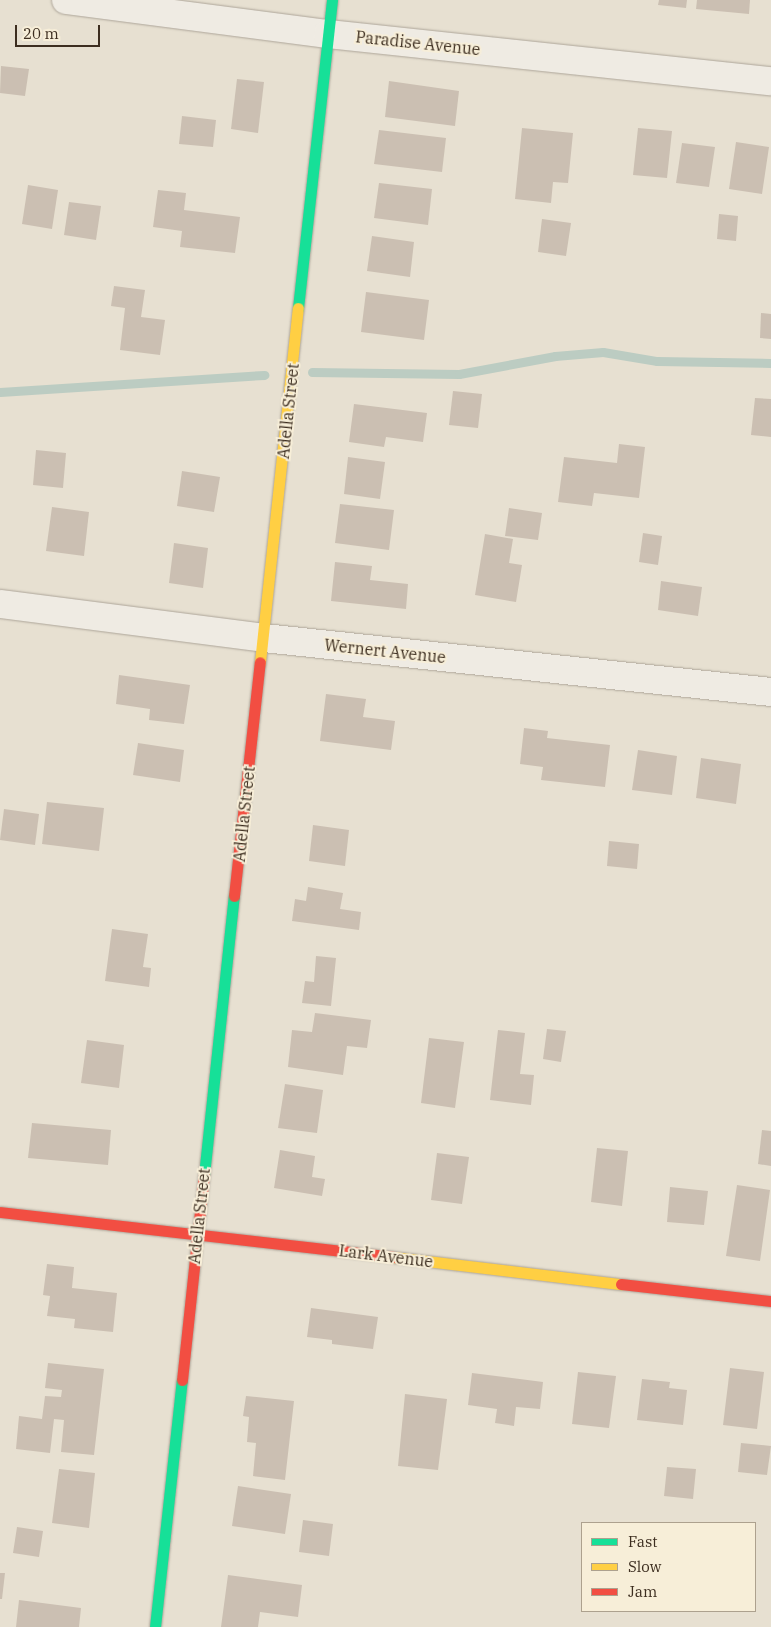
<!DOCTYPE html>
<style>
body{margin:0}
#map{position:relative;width:771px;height:1627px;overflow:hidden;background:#e7e0d1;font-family:"IBM Plex Serif",serif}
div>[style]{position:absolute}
.stream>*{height:9px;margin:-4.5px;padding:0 4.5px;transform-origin:4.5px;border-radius:4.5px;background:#bcccc2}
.building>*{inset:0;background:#cbbfb2}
.roads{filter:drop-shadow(0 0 1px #ada599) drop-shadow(0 0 1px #ada599)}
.street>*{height:28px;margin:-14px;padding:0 14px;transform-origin:14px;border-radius:14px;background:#efebe3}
.fast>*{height:11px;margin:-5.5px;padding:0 5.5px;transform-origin:5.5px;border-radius:5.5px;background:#16e098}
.slow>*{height:11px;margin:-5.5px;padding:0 5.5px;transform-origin:5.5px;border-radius:5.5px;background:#ffcf43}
.jam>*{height:11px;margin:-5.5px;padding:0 5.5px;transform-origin:5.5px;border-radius:5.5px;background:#f24e42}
span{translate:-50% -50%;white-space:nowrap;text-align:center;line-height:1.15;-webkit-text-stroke:4px #f7eed8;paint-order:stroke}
.street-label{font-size:16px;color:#3d2e20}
.legend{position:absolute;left:581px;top:1522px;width:175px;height:90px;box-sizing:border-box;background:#f7eed8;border:1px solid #ada18e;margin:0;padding:6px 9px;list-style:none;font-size:15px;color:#3d2e20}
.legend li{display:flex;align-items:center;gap:10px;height:25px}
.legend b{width:25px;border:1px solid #ada18e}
.scale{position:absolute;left:15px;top:25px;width:85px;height:22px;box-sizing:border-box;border:2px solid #3d2e20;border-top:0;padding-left:6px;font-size:15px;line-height:18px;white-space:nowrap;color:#3d2e20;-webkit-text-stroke:4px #f7eed8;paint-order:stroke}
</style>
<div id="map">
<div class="stream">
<i style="left:312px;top:372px;width:147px;rotate:0.8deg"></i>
<i style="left:459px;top:374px;width:98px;rotate:-10.6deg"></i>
<i style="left:555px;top:356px;width:48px;rotate:-4.8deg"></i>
<i style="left:603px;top:352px;width:55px;rotate:9.5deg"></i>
<i style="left:657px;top:361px;width:114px;rotate:1deg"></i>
<i style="left:0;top:392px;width:265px;rotate:-3.7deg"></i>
</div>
<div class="building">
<i style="clip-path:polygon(659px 0,687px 0,686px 8px,658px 5px)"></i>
<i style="clip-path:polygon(697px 0,750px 0,749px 14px,696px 9px)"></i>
<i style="clip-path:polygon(1px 66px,29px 69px,25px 96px,0 93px)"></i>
<i style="clip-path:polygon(237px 79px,264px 82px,258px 133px,231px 129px)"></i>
<i style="clip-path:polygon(389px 81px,459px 91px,455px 126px,385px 117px)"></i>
<i style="clip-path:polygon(182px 116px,216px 120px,213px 147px,179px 144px)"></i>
<i style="clip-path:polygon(522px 128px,573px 133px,568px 183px,553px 182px,551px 203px,515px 199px)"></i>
<i style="clip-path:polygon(638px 128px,672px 131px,667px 178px,633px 175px)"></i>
<i style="clip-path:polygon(379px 130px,446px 138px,442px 172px,374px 164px)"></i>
<i style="clip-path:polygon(736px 142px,769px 147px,762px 194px,729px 189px)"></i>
<i style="clip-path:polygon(682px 143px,715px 147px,709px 187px,676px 183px)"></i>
<i style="clip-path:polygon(379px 183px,432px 189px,428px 225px,374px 218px)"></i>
<i style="clip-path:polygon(28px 185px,58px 190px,52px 229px,22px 224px)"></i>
<i style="clip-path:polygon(158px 190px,186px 193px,184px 210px,240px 217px,235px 253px,180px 247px,182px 231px,153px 227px)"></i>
<i style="clip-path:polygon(69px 202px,101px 206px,96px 240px,64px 235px)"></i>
<i style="clip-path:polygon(719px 214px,738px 216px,736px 241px,717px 239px)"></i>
<i style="clip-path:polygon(542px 219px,571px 223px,566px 256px,538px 252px)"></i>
<i style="clip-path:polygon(372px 236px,414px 242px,410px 277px,367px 271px)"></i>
<i style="clip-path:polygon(114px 286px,145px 290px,141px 317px,165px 320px,160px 355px,120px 350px,125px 308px,111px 306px)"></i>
<i style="clip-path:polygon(366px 292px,429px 300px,424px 340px,361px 332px)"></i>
<i style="clip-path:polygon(761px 313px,771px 314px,771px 339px,760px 338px)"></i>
<i style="clip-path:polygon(453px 391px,482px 394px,478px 428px,449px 425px)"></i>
<i style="clip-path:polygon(755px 398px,771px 399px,771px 437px,751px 435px)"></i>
<i style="clip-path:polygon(354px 404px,427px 413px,423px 442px,386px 437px,384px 447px,349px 442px)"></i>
<i style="clip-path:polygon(619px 444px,645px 447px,639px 498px,594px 493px,592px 506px,558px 502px,564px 457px,617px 463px)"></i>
<i style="clip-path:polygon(36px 450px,66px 453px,63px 488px,33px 485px)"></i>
<i style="clip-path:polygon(348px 457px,385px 462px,380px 499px,344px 494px)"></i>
<i style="clip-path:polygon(182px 471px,220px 477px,214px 512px,177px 506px)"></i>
<i style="clip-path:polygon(340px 504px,394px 510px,389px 550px,335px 543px)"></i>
<i style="clip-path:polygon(52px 507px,89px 512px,84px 556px,46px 551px)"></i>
<i style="clip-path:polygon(509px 508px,542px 513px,538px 540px,505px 536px)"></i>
<i style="clip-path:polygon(643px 533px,662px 536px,658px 565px,639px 562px)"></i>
<i style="clip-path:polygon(485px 534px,513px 539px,509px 563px,522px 565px,516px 602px,475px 595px)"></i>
<i style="clip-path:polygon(174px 543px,208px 548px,203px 588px,169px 583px)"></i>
<i style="clip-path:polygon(335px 562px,372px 566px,370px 580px,408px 584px,406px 609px,331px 601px)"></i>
<i style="clip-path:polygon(661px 581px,702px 587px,698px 616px,658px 610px)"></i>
<i style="clip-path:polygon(119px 675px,190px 685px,184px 724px,149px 720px,150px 709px,116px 704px)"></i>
<i style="clip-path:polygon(326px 694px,366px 699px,363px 717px,395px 721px,391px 750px,320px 741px)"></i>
<i style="clip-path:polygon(524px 728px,548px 731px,547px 738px,610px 745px,605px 787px,541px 780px,543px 767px,520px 764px)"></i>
<i style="clip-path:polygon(138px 743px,184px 750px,180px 782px,133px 775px)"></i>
<i style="clip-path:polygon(638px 750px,677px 756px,672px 795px,632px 790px)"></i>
<i style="clip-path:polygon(701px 758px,741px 764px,736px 804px,696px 798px)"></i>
<i style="clip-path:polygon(47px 802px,104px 808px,99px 851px,42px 844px)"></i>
<i style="clip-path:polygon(4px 809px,39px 814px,35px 845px,0 840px)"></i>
<i style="clip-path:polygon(313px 825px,349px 830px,345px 866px,309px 861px)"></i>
<i style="clip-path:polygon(609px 841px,639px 844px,637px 869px,607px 866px)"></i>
<i style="clip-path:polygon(308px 887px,343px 893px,340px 909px,361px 912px,359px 930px,292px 921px,295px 899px,306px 901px)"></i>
<i style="clip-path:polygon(112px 929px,148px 934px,143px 967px,151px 968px,149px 987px,105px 981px)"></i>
<i style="clip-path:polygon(316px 956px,336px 958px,331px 1006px,302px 1003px,305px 981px,314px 982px)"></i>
<i style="clip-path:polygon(315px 1013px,371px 1020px,367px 1048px,347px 1046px,343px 1075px,288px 1067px,292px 1030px,312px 1032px)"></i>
<i style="clip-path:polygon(547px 1029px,566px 1031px,561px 1062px,543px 1059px)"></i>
<i style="clip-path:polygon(498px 1030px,525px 1033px,520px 1074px,534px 1075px,531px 1105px,490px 1100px)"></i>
<i style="clip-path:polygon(429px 1038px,464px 1042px,455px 1108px,421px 1103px)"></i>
<i style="clip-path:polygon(87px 1040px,124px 1045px,119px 1088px,81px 1083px)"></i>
<i style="clip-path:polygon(285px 1084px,323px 1090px,317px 1133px,278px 1128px)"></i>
<i style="clip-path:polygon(32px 1123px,111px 1130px,108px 1165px,28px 1158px)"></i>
<i style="clip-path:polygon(762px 1130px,771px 1131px,771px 1166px,758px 1164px)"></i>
<i style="clip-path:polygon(597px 1148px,628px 1151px,622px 1206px,591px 1202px)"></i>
<i style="clip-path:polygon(280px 1150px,315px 1156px,312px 1177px,325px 1179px,322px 1196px,274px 1188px)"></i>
<i style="clip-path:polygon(437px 1153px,469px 1157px,462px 1204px,431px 1200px)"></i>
<i style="clip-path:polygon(737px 1185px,770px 1190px,760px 1261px,726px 1256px)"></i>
<i style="clip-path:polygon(670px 1187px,708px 1191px,704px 1225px,667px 1222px)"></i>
<i style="clip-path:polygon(47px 1264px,74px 1267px,72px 1288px,117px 1293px,113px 1332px,74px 1328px,75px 1319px,47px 1316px,50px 1296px,43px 1295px)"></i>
<i style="clip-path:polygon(311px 1308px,378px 1317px,373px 1349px,332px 1344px,332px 1340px,307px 1337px)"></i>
<i style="clip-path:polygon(48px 1363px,104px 1369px,94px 1455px,61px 1452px,64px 1420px,54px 1419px,50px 1453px,16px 1449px,19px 1416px,42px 1419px,45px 1396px,61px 1397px,62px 1390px,45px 1388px)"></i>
<i style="clip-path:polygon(730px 1368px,764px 1372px,757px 1429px,723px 1425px)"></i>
<i style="clip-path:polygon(578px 1372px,616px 1376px,609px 1428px,572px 1424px)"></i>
<i style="clip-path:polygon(472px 1373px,543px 1382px,540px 1409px,516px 1407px,514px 1426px,495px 1423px,497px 1409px,468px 1405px)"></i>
<i style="clip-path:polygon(642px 1379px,670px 1382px,669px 1388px,687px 1390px,683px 1425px,637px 1420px)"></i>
<i style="clip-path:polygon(405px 1394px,447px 1399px,438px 1470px,398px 1466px)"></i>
<i style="clip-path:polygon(246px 1396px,294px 1401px,285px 1480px,253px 1476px,256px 1443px,247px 1442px,249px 1417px,243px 1416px)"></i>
<i style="clip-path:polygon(741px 1443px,771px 1446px,767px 1475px,738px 1472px)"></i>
<i style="clip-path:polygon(667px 1467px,696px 1469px,693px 1499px,664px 1496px)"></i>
<i style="clip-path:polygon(59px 1469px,95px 1473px,89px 1528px,52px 1523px)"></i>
<i style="clip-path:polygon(238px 1486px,291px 1494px,285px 1534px,232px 1526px)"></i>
<i style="clip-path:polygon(303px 1520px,333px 1524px,329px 1556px,299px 1552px)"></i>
<i style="clip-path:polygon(17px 1527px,43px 1531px,39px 1557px,13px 1553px)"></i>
<i style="clip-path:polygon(0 1573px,5px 1573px,2px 1599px,0 1599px)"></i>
<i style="clip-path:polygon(228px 1575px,302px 1585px,298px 1617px,260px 1612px,258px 1627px,221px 1627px)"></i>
<i style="clip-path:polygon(19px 1600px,81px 1608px,79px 1627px,16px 1627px)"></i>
</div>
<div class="roads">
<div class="street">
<i style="left:66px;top:0;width:264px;rotate:7.4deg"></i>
<i style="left:328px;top:34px;width:445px;rotate:6.1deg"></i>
<i style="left:0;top:604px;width:266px;rotate:7.3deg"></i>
<i style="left:264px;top:638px;width:510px;rotate:6.08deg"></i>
</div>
<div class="fast">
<i style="left:298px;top:308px;width:310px;rotate:-83.7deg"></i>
<i style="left:204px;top:1175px;width:281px;rotate:-83.9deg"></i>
<i style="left:155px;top:1627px;width:248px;rotate:-83.8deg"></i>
</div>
<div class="slow">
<i style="left:260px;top:662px;width:356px;rotate:-83.9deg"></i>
<i style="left:393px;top:1257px;width:230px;rotate:6.8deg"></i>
</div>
<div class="jam">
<i style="left:234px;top:896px;width:235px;rotate:-83.7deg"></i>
<i style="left:0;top:1212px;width:396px;rotate:6.5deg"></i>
<i style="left:621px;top:1284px;width:151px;rotate:6.5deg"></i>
<i style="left:182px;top:1380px;width:206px;rotate:-83.9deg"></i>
</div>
</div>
<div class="street-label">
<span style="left:418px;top:43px;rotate:6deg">Paradise Avenue</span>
<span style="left:288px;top:411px;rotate:-84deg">Adella Street</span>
<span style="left:385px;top:651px;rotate:6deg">Wernert Avenue</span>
<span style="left:244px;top:814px;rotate:-84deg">Adella Street</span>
<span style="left:199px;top:1216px;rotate:-84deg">Adella Street</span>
<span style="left:386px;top:1256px;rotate:7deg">Lark Avenue</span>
</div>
<ul class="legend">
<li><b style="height:6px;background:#16e098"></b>Fast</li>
<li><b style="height:6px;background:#ffcf43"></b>Slow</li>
<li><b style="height:6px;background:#f24e42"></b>Jam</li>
</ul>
<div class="scale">20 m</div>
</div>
